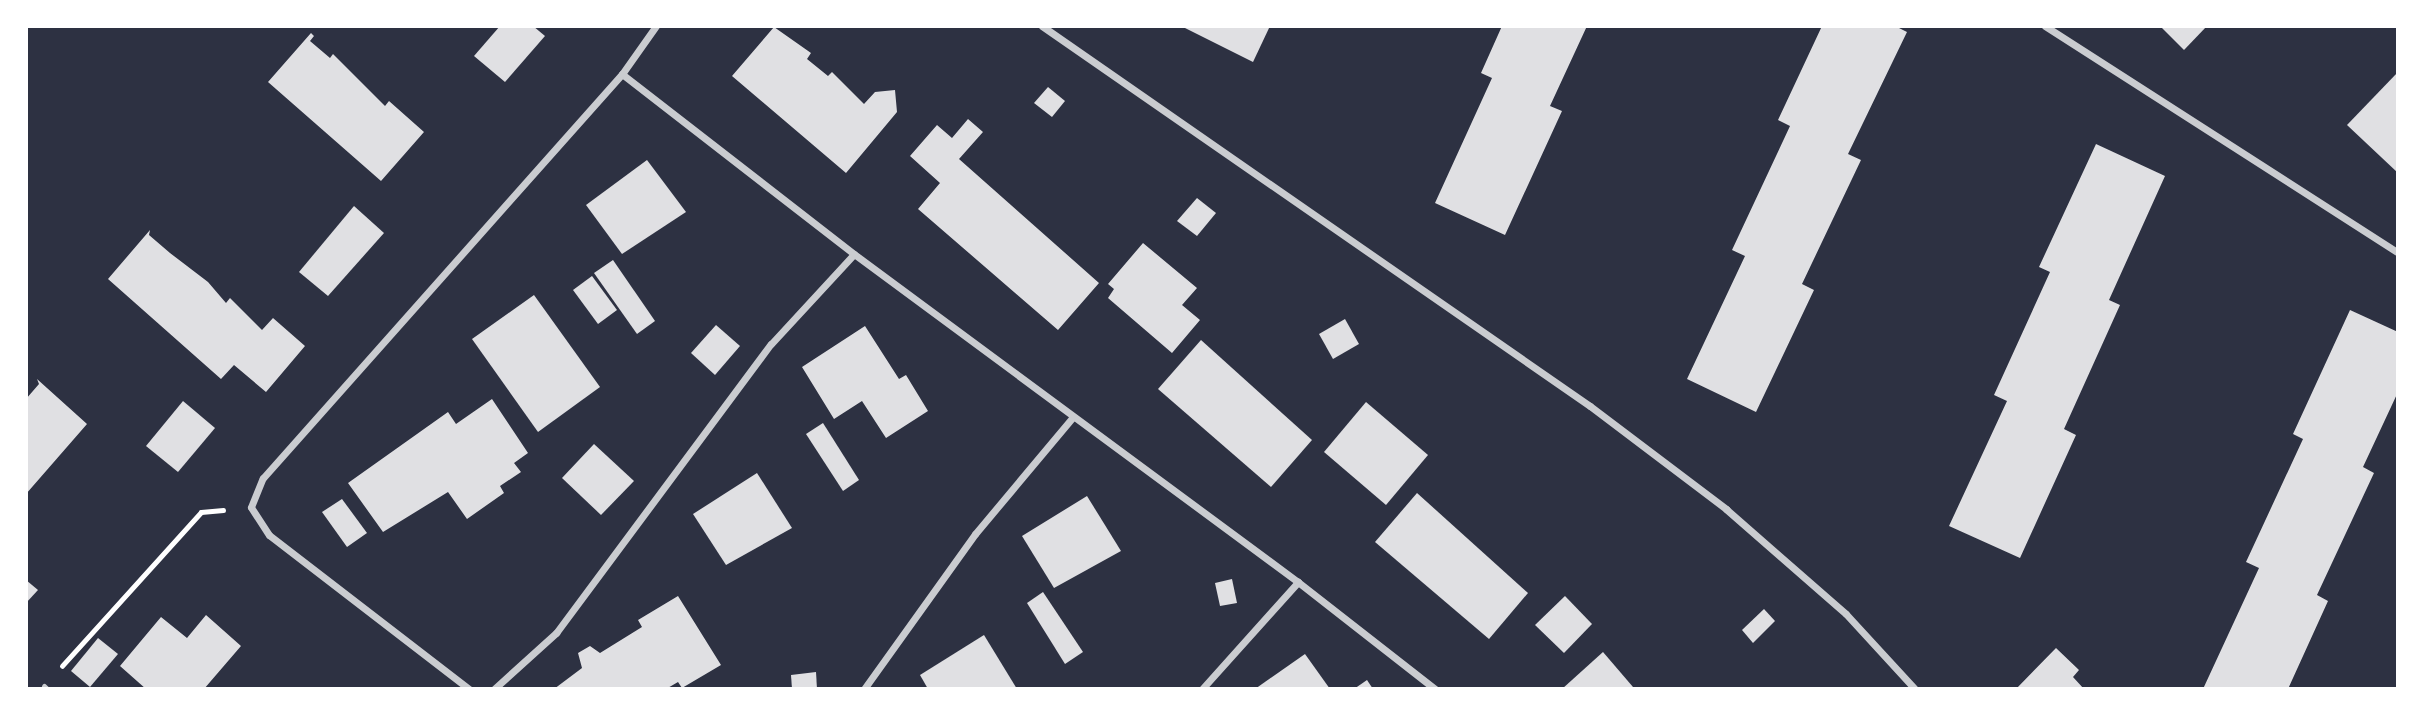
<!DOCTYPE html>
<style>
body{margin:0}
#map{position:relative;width:2424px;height:715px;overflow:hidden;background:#2d3142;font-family:Merriweather,serif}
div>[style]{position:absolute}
.building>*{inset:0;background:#e0e0e3}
.path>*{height:4.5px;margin:-2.25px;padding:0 2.25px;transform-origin:2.25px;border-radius:2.25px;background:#fff}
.service>*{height:5px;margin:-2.5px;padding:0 2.5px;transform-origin:2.5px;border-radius:2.5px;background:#caccd0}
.minor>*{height:7px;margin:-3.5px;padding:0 3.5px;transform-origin:3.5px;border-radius:3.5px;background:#caccd0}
span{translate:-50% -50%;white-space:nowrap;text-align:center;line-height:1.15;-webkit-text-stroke:5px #fff;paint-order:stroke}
.frame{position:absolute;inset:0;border:28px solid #fff;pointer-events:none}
</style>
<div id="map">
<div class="building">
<i style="clip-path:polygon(500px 26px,533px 26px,545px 36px,505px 82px,474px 56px)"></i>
<i style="clip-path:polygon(1181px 26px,1270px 26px,1253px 62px)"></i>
<i style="clip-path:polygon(1502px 26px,1587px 26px,1550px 106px,1562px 111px,1505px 235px,1435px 203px,1492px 78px,1481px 73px)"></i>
<i style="clip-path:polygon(1822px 26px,1895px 26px,1907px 32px,1848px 154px,1861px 160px,1802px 284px,1814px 290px,1756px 412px,1687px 379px,1745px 256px,1732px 250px,1790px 126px,1778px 120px)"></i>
<i style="clip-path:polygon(2160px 26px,2207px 26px,2184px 50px)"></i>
<i style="clip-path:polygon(774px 27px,811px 53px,807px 59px,828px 76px,832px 72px,864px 104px,875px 92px,895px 90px,897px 112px,846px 173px,732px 76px)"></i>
<i style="clip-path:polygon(311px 33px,314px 36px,310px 41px,330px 58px,333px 54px,385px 106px,389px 101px,424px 132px,381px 181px,268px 82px)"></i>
<i style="clip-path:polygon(2398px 72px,2398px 173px,2347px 125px)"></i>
<i style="clip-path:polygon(1048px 87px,1065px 101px,1052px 117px,1034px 103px)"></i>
<i style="clip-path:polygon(968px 119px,983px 132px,959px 159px,1099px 283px,1058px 330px,918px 209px,940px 183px,910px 156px,937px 125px,952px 138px)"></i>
<i style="clip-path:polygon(2096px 144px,2165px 176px,2109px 300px,2120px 305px,2064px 429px,2076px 435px,2020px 558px,1949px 526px,2007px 401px,1994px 395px,2050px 272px,2039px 267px)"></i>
<i style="clip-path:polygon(647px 160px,686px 212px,622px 254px,586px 205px)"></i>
<i style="clip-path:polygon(1197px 198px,1216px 213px,1197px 236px,1177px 221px)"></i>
<i style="clip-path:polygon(354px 206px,384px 233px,328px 296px,299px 272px)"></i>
<i style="clip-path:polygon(150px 230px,149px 235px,170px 253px,208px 282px,226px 303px,230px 298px,262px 330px,273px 318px,305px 346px,266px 392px,234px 365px,221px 379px,108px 279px)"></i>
<i style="clip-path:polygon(1143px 243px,1197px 288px,1182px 305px,1200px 320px,1172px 353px,1108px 298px,1114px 289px,1108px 284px)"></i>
<i style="clip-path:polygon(613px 260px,655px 321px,637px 334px,594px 273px)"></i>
<i style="clip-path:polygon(592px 276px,617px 310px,598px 324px,573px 290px)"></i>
<i style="clip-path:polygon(534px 295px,600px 387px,538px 432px,472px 339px)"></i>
<i style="clip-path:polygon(2350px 310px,2398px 332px,2398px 392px,2363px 467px,2374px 473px,2317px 595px,2328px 601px,2288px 689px,2203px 689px,2259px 568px,2246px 562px,2303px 439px,2293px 434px)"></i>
<i style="clip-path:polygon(1345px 319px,1359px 344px,1333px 359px,1319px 334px)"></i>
<i style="clip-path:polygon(716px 325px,740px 346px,715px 375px,691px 353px)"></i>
<i style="clip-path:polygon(865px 326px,899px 379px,906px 375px,928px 411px,886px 438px,862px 401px,834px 419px,802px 367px)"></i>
<i style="clip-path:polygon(1201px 340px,1312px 440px,1271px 487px,1158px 389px)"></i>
<i style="clip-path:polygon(37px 379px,87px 424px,26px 494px,26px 399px,39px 384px)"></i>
<i style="clip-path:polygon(492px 399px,528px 453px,514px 463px,521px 472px,500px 486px,504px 493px,467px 519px,448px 492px,383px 532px,348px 483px,448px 412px,456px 424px)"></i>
<i style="clip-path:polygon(183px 401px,215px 428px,178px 472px,146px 446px)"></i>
<i style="clip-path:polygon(1366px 402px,1428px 455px,1386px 505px,1324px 452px)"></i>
<i style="clip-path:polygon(823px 423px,859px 480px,843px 491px,806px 434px)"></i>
<i style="clip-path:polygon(594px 444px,634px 481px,601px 515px,562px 478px)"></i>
<i style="clip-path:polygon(757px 473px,792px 528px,726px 565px,693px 514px)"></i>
<i style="clip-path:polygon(1417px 493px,1528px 593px,1489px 639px,1375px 542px)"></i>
<i style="clip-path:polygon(1087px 496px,1121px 551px,1054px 588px,1022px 536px)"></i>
<i style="clip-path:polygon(342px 499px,367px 533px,347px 547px,322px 512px)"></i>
<i style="clip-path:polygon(1232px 579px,1237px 603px,1220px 606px,1215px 583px)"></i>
<i style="clip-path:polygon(26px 580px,38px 590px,26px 603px)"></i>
<i style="clip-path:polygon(1043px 592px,1083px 652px,1065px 664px,1027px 603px)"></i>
<i style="clip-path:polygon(678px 596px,721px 665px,682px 688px,678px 682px,666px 689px,554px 689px,582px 668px,578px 653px,590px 646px,600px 653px,642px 627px,638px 620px)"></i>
<i style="clip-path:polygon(1565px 596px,1592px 624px,1564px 653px,1535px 625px)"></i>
<i style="clip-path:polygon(1764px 609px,1775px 621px,1753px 643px,1742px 630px)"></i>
<i style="clip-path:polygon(206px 615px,241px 646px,204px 689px,146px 689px,120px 666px,161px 617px,187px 638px)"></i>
<i style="clip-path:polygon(984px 635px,1017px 689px,928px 689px,920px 675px)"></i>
<i style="clip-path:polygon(98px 638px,118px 654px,90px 687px,71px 671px)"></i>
<i style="clip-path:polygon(2056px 648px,2079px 670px,2073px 677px,2084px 689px,2016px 689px)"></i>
<i style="clip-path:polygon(1603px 652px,1633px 687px,1562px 689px)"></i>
<i style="clip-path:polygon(1305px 654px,1330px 689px,1255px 689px)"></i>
<i style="clip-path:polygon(816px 672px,817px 689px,792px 689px,791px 675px)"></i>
<i style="clip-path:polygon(1367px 680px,1373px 689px,1354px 689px)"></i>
</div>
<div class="path">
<i style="left:62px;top:666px;width:207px;rotate:-47.9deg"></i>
<i style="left:201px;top:512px;width:22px;rotate:-5deg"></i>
</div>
<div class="service">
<i style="left:44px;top:686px;width:4px;rotate:45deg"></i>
</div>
<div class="minor">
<i style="left:1042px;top:26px;width:667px;rotate:34.74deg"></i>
<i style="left:1590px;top:406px;width:171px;rotate:37.1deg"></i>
<i style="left:1726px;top:509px;width:159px;rotate:41.2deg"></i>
<i style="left:1846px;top:614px;width:102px;rotate:47.4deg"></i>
<i style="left:2045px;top:26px;width:420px;rotate:32.7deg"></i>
<i style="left:622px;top:74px;width:294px;rotate:37.8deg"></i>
<i style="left:854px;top:254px;width:552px;rotate:36.45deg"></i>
<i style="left:1298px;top:582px;width:174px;rotate:38deg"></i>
<i style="left:469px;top:689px;width:252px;rotate:-142.4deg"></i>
<i style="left:269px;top:535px;width:33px;rotate:-123deg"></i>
<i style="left:251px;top:507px;width:31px;rotate:-68deg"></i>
<i style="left:263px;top:478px;width:540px;rotate:-48.38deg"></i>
<i style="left:622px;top:74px;width:59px;rotate:-54.7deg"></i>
<i style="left:494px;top:689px;width:84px;rotate:-42.1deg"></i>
<i style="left:556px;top:633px;width:360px;rotate:-53.4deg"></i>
<i style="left:771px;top:344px;width:122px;rotate:-47.3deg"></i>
<i style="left:864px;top:689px;width:191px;rotate:-54.4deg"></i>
<i style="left:975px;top:534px;width:151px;rotate:-50.1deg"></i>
<i style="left:1202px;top:689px;width:144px;rotate:-48.1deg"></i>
</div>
<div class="frame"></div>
</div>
